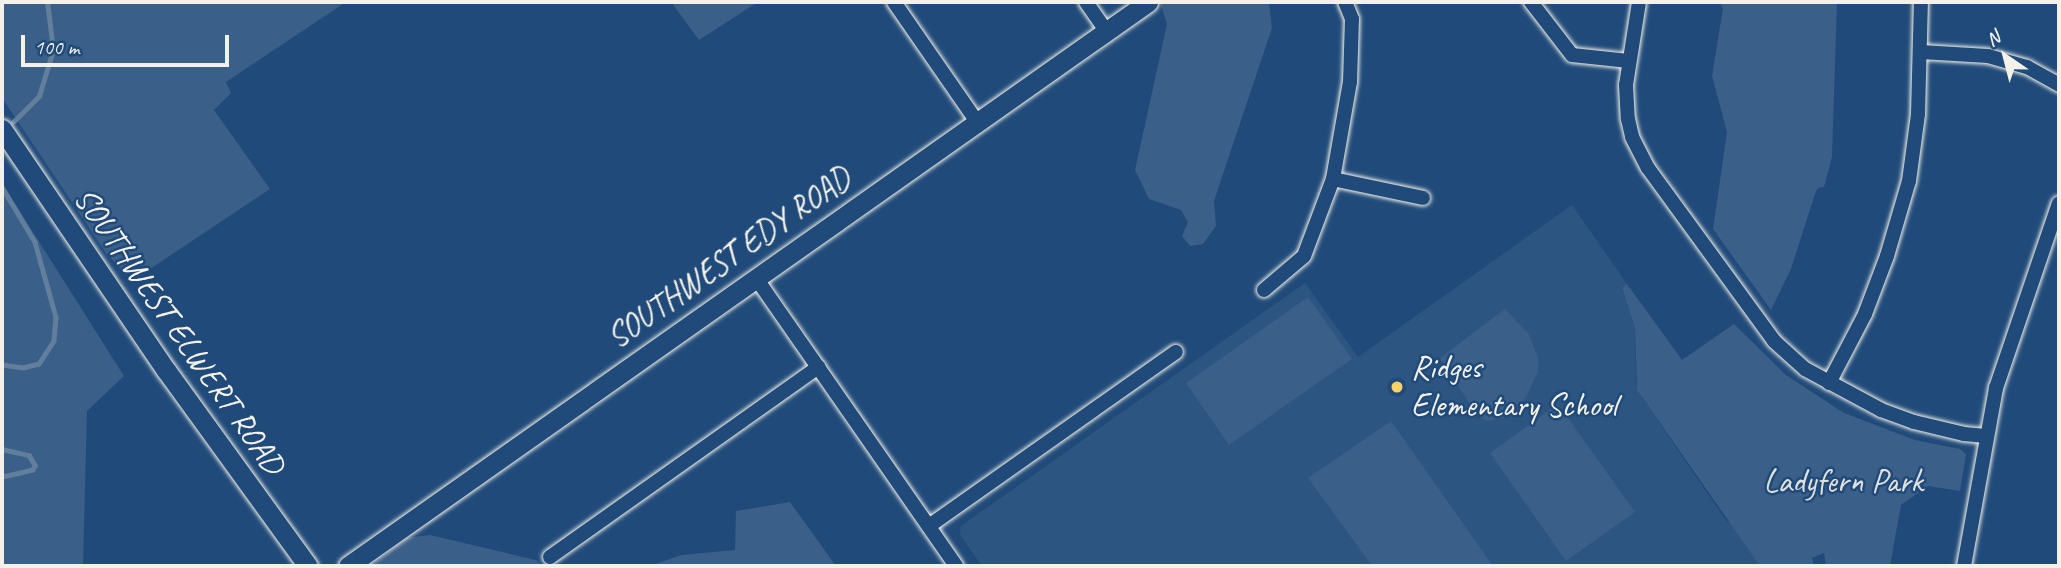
<!DOCTYPE html>
<style>
body{margin:0}
#map{position:relative;width:2061px;height:568px;overflow:hidden;background:#1f4a7a;font-family:Caveat,sans-serif}
div>[style]{position:absolute}
.built>*{inset:0;background:#2d5581}
.green>*{inset:0;background:#3a5f88}
.stream>*{height:4.5px;margin:-2.25px;padding:0 2.25px;transform-origin:2.25px;border-radius:2.25px;background:#627e9d}
.roads{filter:drop-shadow(0 0 2px #f4f1e8) drop-shadow(0 0 2px #f4f1e8)}
.minor>*{height:14px;margin:-7px;padding:0 7px;transform-origin:7px;border-radius:7px;background:#1f4a7a}
.major>*{height:19px;margin:-9.5px;padding:0 9.5px;transform-origin:9.5px;border-radius:9.5px;background:#1f4a7a}
.dots>*{width:19px;height:19px;translate:-50% -50%;box-sizing:border-box;border:4px solid #1f4a7a;border-radius:50%}
span{translate:-50% -50%;white-space:nowrap;text-align:center;line-height:1.15;-webkit-text-stroke:5px #1f4a7a;paint-order:stroke}
.street-label{font-size:33px;color:#f4f1e8}
.poi-label{font-size:33px;color:#f4f1e8}
.left{translate:0 -50%;text-align:left}
.park-label{font-size:33px;color:#e1e2de}
.frame{position:absolute;inset:0;border:4px solid #f4f1e8;pointer-events:none}
.north{position:absolute;left:1970px;top:21px;width:70px;height:70px;-webkit-text-stroke:5px #1f4a7a;paint-order:stroke;rotate:325deg;font-size:19px;font-weight:700;line-height:28px;text-align:center;color:#f4f1e8}
.north::after{content:'';display:block;margin:auto;width:24px;height:32px;background:#f4f1e8;clip-path:polygon(50% 0,100% 100%,50% 72%,0 100%)}
.scale{position:absolute;left:21px;top:35px;width:208px;height:32px;box-sizing:border-box;border:4px solid #f4f1e8;border-top:0;padding-left:9px;font-size:21px;line-height:24px;white-space:nowrap;color:#f4f1e8;-webkit-text-stroke:5px #1f4a7a;paint-order:stroke}
</style>
<div id="map">
<div class="built">
<i style="clip-path:polygon(1572px 205px,1627px 284px,1622px 289px,1635px 328px,1636px 385px,1641px 396px,1725px 519px,1739px 531px,1764px 566px,982px 566px,960px 535px,961px 526px,1305px 283px,1358px 357px)"></i>
</div>
<div class="green">
<i style="clip-path:polygon(2px 2px,346px 2px,226px 82px,231px 93px,214px 110px,270px 189px,132px 281px,106px 253px,2px 98px)"></i>
<i style="clip-path:polygon(671px 2px,758px 2px,699px 40px)"></i>
<i style="clip-path:polygon(1160px 2px,1269px 2px,1272px 28px,1214px 201px,1216px 226px,1203px 244px,1190px 246px,1182px 236px,1188px 222px,1181px 210px,1149px 199px,1135px 170px,1167px 24px)"></i>
<i style="clip-path:polygon(1719px 2px,1837px 2px,1832px 157px,1824px 187px,1818px 188px,1815px 194px,1791px 269px,1771px 310px,1713px 229px,1727px 132px,1712px 76px,1723px 8px)"></i>
<i style="clip-path:polygon(2px 183px,124px 376px,87px 411px,83px 566px,2px 566px)"></i>
<i style="clip-path:polygon(1627px 284px,1682px 360px,1734px 324px,1786px 375px,1844px 413px,1915px 440px,1960px 449px,1966px 454px,1960px 491px,1928px 486px,1901px 505px,1890px 566px,1826px 566px,1824px 553px,1812px 558px,1814px 566px,1760px 566px,1637px 390px,1635px 328px,1622px 288px)"></i>
<i style="clip-path:polygon(1308px 297px,1352px 359px,1229px 445px,1186px 383px)"></i>
<i style="clip-path:polygon(1505px 309px,1529px 334px,1538px 358px,1538px 372px,1525px 399px,1513px 410px,1504px 418px,1486px 421px,1477px 415px,1440px 358px)"></i>
<i style="clip-path:polygon(1558px 404px,1635px 512px,1566px 561px,1490px 453px)"></i>
<i style="clip-path:polygon(1391px 421px,1493px 566px,1372px 566px,1308px 478px)"></i>
<i style="clip-path:polygon(790px 502px,836px 566px,650px 566px,681px 555px,735px 550px,736px 511px)"></i>
<i style="clip-path:polygon(430px 535px,536px 560px,543px 566px,371px 566px,407px 538px)"></i>
</div>
<div class="stream">
<i style="left:13px;top:122px;width:37px;rotate:-45deg"></i>
<i style="left:39px;top:96px;width:48px;rotate:-73.1deg"></i>
<i style="left:53px;top:50px;width:48px;rotate:-97.1deg"></i>
<i style="left:2px;top:187px;width:64px;rotate:59deg"></i>
<i style="left:35px;top:242px;width:78px;rotate:74.4deg"></i>
<i style="left:56px;top:317px;width:24px;rotate:95deg"></i>
<i style="left:54px;top:341px;width:27px;rotate:123deg"></i>
<i style="left:39px;top:364px;width:16px;rotate:166deg"></i>
<i style="left:23px;top:368px;width:21px;rotate:-172deg"></i>
<i style="left:2px;top:449px;width:28px;rotate:13deg"></i>
<i style="left:29px;top:455px;width:12px;rotate:59deg"></i>
<i style="left:35px;top:465px;width:5px;rotate:112deg"></i>
<i style="left:33px;top:470px;width:32px;rotate:167deg"></i>
</div>
<div class="roads">
<div class="minor">
<i style="left:894px;top:2px;width:146px;rotate:55.3deg"></i>
<i style="left:1086px;top:2px;width:35px;rotate:55deg"></i>
<i style="left:1531px;top:2px;width:67px;rotate:52.3deg"></i>
<i style="left:1572px;top:55px;width:57px;rotate:6deg"></i>
<i style="left:1639px;top:2px;width:84px;rotate:98.9deg"></i>
<i style="left:1626px;top:85px;width:34px;rotate:87deg"></i>
<i style="left:1628px;top:119px;width:18px;rotate:77deg"></i>
<i style="left:1632px;top:137px;width:35px;rotate:63deg"></i>
<i style="left:1648px;top:168px;width:214px;rotate:53.9deg"></i>
<i style="left:1774px;top:341px;width:42px;rotate:42.1deg"></i>
<i style="left:1805px;top:369px;width:86px;rotate:28.3deg"></i>
<i style="left:1881px;top:410px;width:35px;rotate:20deg"></i>
<i style="left:1914px;top:422px;width:51px;rotate:13.5deg"></i>
<i style="left:1964px;top:434px;width:22px;rotate:5deg"></i>
<i style="left:1921px;top:52px;width:67px;rotate:3.4deg"></i>
<i style="left:1988px;top:56px;width:41px;rotate:15.8deg"></i>
<i style="left:2027px;top:67px;width:37px;rotate:29deg"></i>
<i style="left:1333px;top:179px;width:92px;rotate:11.9deg"></i>
<i style="left:756px;top:278px;width:351px;rotate:55.2deg"></i>
<i style="left:1264px;top:290px;width:52px;rotate:-40.4deg"></i>
<i style="left:1304px;top:256px;width:82px;rotate:-69.4deg"></i>
<i style="left:1333px;top:179px;width:98px;rotate:-80.1deg"></i>
<i style="left:1350px;top:82px;width:63px;rotate:-88.2deg"></i>
<i style="left:1352px;top:19px;width:18px;rotate:-112deg"></i>
<i style="left:1829px;top:383px;width:78px;rotate:-62.4deg"></i>
<i style="left:1865px;top:314px;width:62px;rotate:-69.2deg"></i>
<i style="left:1887px;top:256px;width:78px;rotate:-73.7deg"></i>
<i style="left:1909px;top:181px;width:68px;rotate:-82.3deg"></i>
<i style="left:1918px;top:114px;width:112px;rotate:-88.5deg"></i>
<i style="left:929px;top:526px;width:302px;rotate:-35.2deg"></i>
<i style="left:550px;top:557px;width:329px;rotate:-35.3deg"></i>
<i style="left:1964px;top:566px;width:181px;rotate:-79.8deg"></i>
<i style="left:1996px;top:388px;width:195px;rotate:-71.2deg"></i>
</div>
<div class="major">
<i style="left:2px;top:129px;width:292px;rotate:55.8deg"></i>
<i style="left:166px;top:370px;width:242px;rotate:54.1deg"></i>
<i style="left:348px;top:566px;width:979px;rotate:-35.18deg"></i>
</div>
</div>
<div class="dots">
<i style="left:1397px;top:387px;background:#ffd166"></i>
</div>
<div class="street-label">
<span style="left:729px;top:258px;rotate:-35deg">SOUTHWEST EDY ROAD</span>
<span style="left:179px;top:331px;rotate:55deg">SOUTHWEST ELWERT ROAD</span>
</div>
<div class="poi-label">
<span class="left" style="left:1411px;top:387px">Ridges<br>Elementary School</span>
</div>
<div class="park-label">
<span style="left:1843px;top:482px">Ladyfern Park</span>
</div>
<div class="frame"></div>
<div class="north">N</div>
<div class="scale">100 m</div>
</div>
